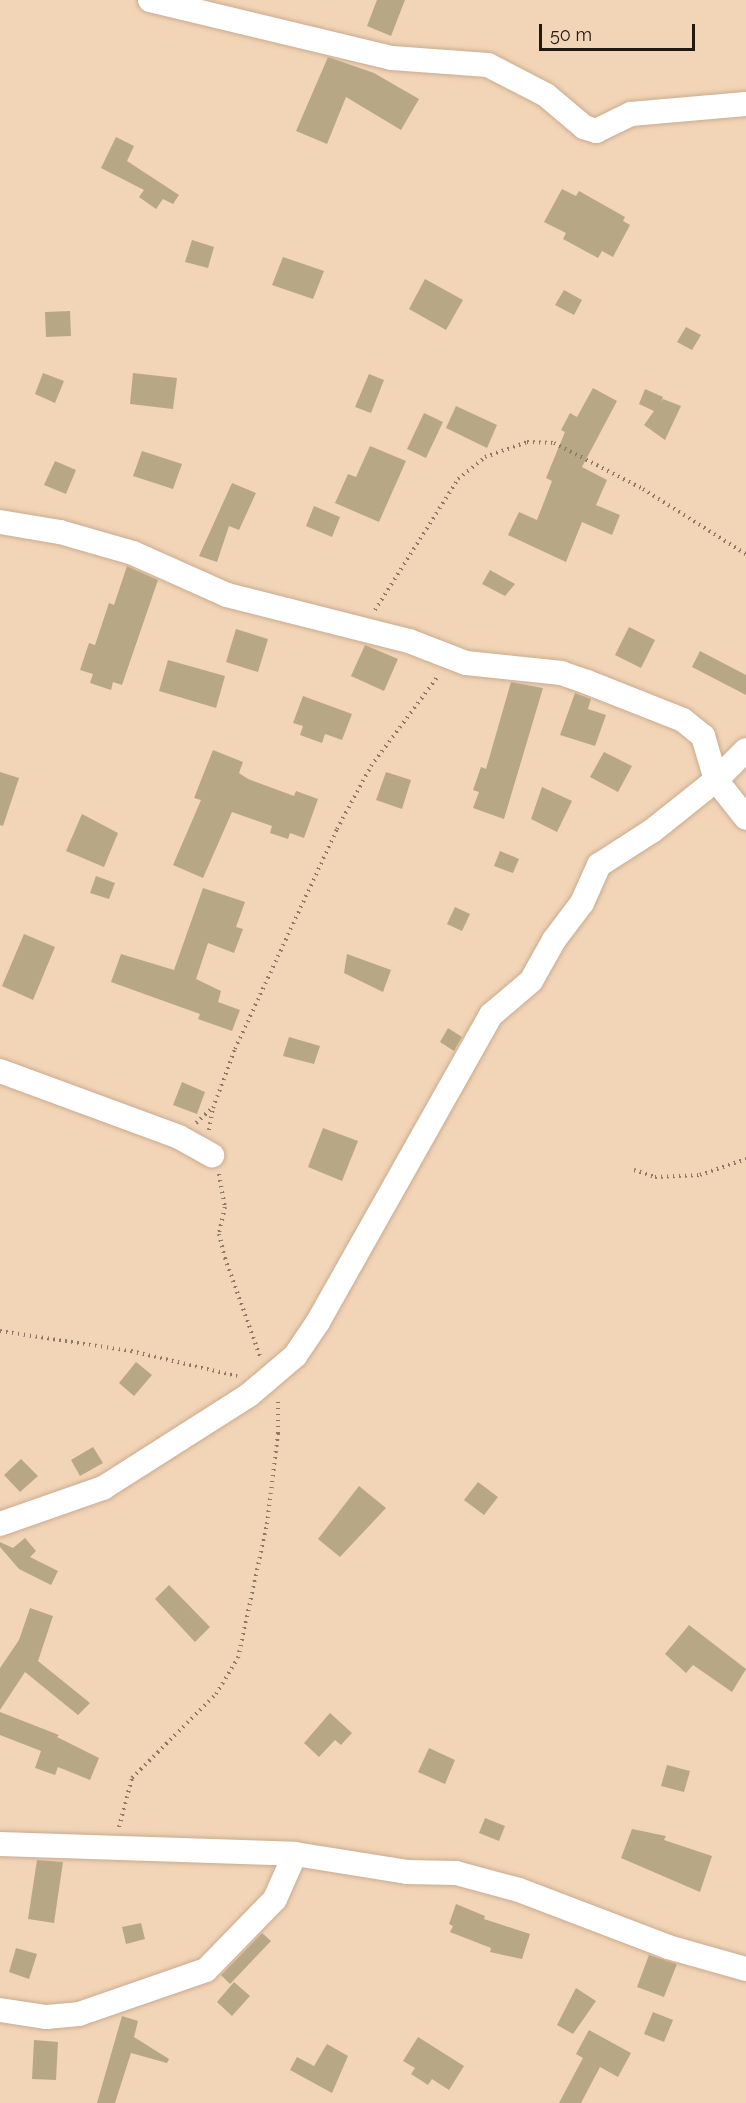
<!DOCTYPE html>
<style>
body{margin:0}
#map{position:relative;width:746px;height:2103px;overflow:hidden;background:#f2d4b7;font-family:Raleway,sans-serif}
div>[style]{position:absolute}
.building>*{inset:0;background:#b8a785}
.path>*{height:4px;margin-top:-2px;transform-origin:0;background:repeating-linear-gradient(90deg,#8d7965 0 1.5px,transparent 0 6px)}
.roads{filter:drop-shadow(0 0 2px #c9ab8f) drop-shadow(0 0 2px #c9ab8f)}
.minor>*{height:24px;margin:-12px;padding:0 12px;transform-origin:12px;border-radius:12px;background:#fff}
span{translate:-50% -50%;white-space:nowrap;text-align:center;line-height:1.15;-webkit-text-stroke:6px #f2d4b7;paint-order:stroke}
.scale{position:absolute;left:539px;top:24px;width:156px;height:27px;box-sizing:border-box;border:3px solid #24190f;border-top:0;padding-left:8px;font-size:18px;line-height:21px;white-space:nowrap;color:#24190f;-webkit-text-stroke:4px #f2d4b7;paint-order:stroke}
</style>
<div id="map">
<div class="building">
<i style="clip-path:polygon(377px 0,405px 0,391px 36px,367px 26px)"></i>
<i style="clip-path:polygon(328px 57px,374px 73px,419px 99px,401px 130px,346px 97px,327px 144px,296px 131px)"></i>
<i style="clip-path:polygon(116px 137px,134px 146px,127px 161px,179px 195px,173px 204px,163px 199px,156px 209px,139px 197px,144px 190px,101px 168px)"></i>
<i style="clip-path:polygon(562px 189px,576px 196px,579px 191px,625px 217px,623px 221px,630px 225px,613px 257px,602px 251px,598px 258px,563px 239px,566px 233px,544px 222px)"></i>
<i style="clip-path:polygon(192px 240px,214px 247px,208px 268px,185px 262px)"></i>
<i style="clip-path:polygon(283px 257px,324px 271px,313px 299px,272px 285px)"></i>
<i style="clip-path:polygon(425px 279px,463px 300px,446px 330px,409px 309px)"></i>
<i style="clip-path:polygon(564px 290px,582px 300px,574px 315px,555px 305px)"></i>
<i style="clip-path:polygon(70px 311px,71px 336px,46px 337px,45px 312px)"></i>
<i style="clip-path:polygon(686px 327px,701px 335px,692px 350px,677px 342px)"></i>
<i style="clip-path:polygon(43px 373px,64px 381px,55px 403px,35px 394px)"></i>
<i style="clip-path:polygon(133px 373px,177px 378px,173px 409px,130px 404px)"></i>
<i style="clip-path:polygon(369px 374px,384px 380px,371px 413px,355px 407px)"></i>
<i style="clip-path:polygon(593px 388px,617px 401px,582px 467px,607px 480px,596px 505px,620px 515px,612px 535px,582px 522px,566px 562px,508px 535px,519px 512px,537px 520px,552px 481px,546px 478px,565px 432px,561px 430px,570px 413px,577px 417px)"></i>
<i style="clip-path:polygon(645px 389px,663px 397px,661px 402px,663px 399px,681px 406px,665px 440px,644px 425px,654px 411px,639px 404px)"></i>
<i style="clip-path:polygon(456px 406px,497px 425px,487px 448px,446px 428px)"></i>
<i style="clip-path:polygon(424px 413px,443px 422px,426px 458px,407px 449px)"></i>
<i style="clip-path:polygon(370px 446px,406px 461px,379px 522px,335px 503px,348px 474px,356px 477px)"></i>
<i style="clip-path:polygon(142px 451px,182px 464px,173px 489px,133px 476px)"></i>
<i style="clip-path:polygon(55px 461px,76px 470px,66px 494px,44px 485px)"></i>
<i style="clip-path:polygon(232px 483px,256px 493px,239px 530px,229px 526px,217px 562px,199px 556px)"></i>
<i style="clip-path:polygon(314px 506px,340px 517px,332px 537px,306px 526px)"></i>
<i style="clip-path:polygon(127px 566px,158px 580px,122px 685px,113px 682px,111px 690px,90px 683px,93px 674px,80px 670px,89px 643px,95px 645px,109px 603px,114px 605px)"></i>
<i style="clip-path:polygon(490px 570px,515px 584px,505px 596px,482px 584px)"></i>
<i style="clip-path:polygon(629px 627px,655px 640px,641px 668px,615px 655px)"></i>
<i style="clip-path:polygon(236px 629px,268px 639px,258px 672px,226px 662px)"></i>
<i style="clip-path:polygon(365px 645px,398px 659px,384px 691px,351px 676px)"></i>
<i style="clip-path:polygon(700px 651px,746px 675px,746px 695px,692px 667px)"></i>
<i style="clip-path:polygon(168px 660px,225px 676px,216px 708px,159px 691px)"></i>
<i style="clip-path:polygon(511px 682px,543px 688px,504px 819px,473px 808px,479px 792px,473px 790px,481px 767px,486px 769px)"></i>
<i style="clip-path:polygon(575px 693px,591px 699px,588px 709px,606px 715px,595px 746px,560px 735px)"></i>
<i style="clip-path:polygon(303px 696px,352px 714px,342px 740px,325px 734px,322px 743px,300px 735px,303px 726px,293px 723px)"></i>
<i style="clip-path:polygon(213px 750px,243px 762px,239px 773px,248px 779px,294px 796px,296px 791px,318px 799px,304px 838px,290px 833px,288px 839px,270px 833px,272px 826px,232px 812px,203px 878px,173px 865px,201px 800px,194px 798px)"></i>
<i style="clip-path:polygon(604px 752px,632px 766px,618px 792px,590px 777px)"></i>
<i style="clip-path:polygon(0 772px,19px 778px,3px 826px,0 825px)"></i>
<i style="clip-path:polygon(386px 772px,411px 780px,402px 809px,376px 800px)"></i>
<i style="clip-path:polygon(542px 787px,572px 801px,557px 832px,531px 819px)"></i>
<i style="clip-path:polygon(82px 814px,118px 833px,104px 867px,66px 851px)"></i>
<i style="clip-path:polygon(500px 851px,519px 859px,513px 873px,494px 866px)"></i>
<i style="clip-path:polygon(96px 876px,115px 883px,109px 899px,90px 893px)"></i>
<i style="clip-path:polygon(203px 888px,245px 902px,236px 927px,243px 929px,234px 953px,208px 943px,196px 979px,221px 991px,218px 1002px,240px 1010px,232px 1031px,198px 1019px,200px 1014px,111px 982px,121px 954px,174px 970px)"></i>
<i style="clip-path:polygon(455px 907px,470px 914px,462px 931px,447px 924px)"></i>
<i style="clip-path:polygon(24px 934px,55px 947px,33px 1000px,2px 986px)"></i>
<i style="clip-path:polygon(347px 954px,391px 970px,383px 992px,344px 973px)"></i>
<i style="clip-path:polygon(448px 1028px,462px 1037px,454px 1051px,440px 1042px)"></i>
<i style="clip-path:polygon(289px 1037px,320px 1046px,314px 1064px,283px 1056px)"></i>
<i style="clip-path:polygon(182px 1082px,205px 1092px,197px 1114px,173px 1105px)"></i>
<i style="clip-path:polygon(323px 1128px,358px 1141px,342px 1181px,308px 1167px)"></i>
<i style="clip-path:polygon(136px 1362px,152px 1375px,134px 1396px,119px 1383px)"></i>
<i style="clip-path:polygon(93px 1447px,103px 1463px,80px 1476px,71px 1460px)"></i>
<i style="clip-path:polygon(21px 1459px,38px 1476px,20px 1492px,4px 1475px)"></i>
<i style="clip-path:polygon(478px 1482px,498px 1497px,484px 1515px,464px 1500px)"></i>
<i style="clip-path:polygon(359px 1486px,386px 1508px,340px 1557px,318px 1539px)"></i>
<i style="clip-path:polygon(25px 1538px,36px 1551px,30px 1557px,58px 1571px,51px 1585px,19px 1569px,0 1547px,0 1542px,13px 1548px)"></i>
<i style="clip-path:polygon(169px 1585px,210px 1627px,195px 1642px,155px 1599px)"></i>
<i style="clip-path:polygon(30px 1608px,53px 1616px,38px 1661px,90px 1703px,78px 1715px,25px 1672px,0 1710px,0 1668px,19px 1640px)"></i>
<i style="clip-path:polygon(689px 1625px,746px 1669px,732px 1692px,693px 1665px,686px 1673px,665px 1654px)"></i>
<i style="clip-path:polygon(0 1712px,59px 1735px,57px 1737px,99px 1758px,90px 1780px,58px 1767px,55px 1775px,35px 1768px,41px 1751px,0 1735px)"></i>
<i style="clip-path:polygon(330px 1713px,352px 1733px,341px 1745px,335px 1740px,319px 1757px,304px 1743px)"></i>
<i style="clip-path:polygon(429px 1748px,455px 1760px,445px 1784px,418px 1772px)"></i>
<i style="clip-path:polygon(667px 1765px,690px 1771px,684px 1792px,661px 1786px)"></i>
<i style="clip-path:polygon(485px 1818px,505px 1826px,499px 1841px,479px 1833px)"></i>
<i style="clip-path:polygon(632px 1829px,666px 1836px,664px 1840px,712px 1856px,700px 1892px,621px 1858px)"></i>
<i style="clip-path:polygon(37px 1860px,63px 1862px,54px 1923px,28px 1919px)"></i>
<i style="clip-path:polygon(456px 1904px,485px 1916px,484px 1919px,530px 1934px,522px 1959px,490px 1952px,491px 1948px,450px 1932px,453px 1926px,449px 1924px)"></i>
<i style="clip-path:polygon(141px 1923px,145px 1939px,126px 1944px,122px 1927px)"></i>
<i style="clip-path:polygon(262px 1933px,271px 1941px,230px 1984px,221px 1975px)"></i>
<i style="clip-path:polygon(16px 1948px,37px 1954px,29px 1979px,9px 1972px)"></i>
<i style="clip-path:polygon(649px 1955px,677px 1964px,664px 1997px,637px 1987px)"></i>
<i style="clip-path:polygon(234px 1982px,250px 1996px,232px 2016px,217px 2002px)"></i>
<i style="clip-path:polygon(576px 1988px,596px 2001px,573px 2034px,557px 2025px)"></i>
<i style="clip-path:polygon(653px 2012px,673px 2020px,664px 2042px,644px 2034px)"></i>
<i style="clip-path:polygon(122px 2016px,138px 2021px,134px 2037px,169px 2059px,167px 2063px,131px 2053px,115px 2103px,97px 2103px)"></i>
<i style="clip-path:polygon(589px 2030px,631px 2053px,618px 2077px,600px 2067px,581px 2103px,559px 2103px,583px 2058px,576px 2054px)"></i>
<i style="clip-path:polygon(418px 2037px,464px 2066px,449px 2090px,432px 2079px,428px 2085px,411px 2074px,415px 2068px,403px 2061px)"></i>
<i style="clip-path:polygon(34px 2040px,58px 2042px,56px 2080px,32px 2079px)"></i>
<i style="clip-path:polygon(327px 2044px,348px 2056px,332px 2093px,290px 2070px,297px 2057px,314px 2066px)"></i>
</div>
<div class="path">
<i style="left:375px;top:610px;width:155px;rotate:-57.6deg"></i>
<i style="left:458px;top:479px;width:35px;rotate:-39deg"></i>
<i style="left:485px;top:457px;width:45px;rotate:-19.7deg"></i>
<i style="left:527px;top:442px;width:27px;rotate:2deg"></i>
<i style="left:554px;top:443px;width:100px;rotate:27.3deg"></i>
<i style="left:643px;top:489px;width:122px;rotate:32.3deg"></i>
<i style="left:196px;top:1123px;width:22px;rotate:-43deg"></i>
<i style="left:209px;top:1130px;width:22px;rotate:-80deg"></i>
<i style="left:213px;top:1108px;width:63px;rotate:-69.6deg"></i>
<i style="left:235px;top:1049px;width:242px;rotate:-65.1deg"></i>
<i style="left:337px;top:829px;width:72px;rotate:-61.6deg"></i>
<i style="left:371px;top:766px;width:112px;rotate:-53.3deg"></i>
<i style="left:634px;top:1170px;width:22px;rotate:18deg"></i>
<i style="left:655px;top:1177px;width:45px;rotate:-2.5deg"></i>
<i style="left:700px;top:1175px;width:49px;rotate:-19.2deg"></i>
<i style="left:219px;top:1174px;width:34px;rotate:80deg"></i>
<i style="left:225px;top:1207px;width:28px;rotate:103deg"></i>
<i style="left:219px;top:1234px;width:25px;rotate:76deg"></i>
<i style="left:225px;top:1258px;width:107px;rotate:70.4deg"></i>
<i style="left:0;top:1331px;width:133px;rotate:8.7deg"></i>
<i style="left:131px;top:1351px;width:109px;rotate:13.3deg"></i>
<i style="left:119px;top:1827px;width:51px;rotate:-75.1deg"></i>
<i style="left:132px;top:1778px;width:119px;rotate:-45deg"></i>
<i style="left:216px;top:1694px;width:42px;rotate:-58.6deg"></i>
<i style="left:238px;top:1658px;width:137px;rotate:-77.8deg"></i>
<i style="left:267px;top:1524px;width:92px;rotate:-83.1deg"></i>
<i style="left:278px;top:1433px;width:35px;rotate:-90deg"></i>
</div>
<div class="roads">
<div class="minor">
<i style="left:150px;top:0;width:249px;rotate:13.5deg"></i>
<i style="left:392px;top:58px;width:96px;rotate:4.2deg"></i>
<i style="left:488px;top:65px;width:65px;rotate:27.3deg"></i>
<i style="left:546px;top:95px;width:50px;rotate:40.1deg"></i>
<i style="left:584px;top:127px;width:13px;rotate:18deg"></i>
<i style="left:596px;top:131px;width:39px;rotate:-26deg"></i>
<i style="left:631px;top:114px;width:115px;rotate:-5deg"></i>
<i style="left:0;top:522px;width:61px;rotate:9.5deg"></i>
<i style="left:60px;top:532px;width:76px;rotate:16deg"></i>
<i style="left:133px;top:553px;width:103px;rotate:24.1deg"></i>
<i style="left:227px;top:595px;width:188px;rotate:14.2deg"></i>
<i style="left:409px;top:641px;width:61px;rotate:21.1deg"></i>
<i style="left:466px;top:663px;width:96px;rotate:6deg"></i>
<i style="left:561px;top:673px;width:28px;rotate:19deg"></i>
<i style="left:587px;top:682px;width:103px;rotate:21.6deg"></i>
<i style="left:683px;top:720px;width:26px;rotate:39deg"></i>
<i style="left:703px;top:736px;width:46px;rotate:73.5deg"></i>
<i style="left:716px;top:780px;width:48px;rotate:51.7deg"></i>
<i style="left:0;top:1071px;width:191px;rotate:20.2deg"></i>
<i style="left:179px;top:1137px;width:38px;rotate:29deg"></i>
<i style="left:0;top:1524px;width:109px;rotate:-19.3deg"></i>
<i style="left:103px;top:1488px;width:173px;rotate:-32.5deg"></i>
<i style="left:249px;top:1395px;width:60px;rotate:-40.3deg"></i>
<i style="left:295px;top:1356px;width:41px;rotate:-55.9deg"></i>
<i style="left:318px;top:1322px;width:352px;rotate:-60.6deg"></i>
<i style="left:491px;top:1015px;width:52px;rotate:-40.4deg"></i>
<i style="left:531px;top:981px;width:47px;rotate:-60.7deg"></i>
<i style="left:554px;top:940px;width:46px;rotate:-52.9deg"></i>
<i style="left:582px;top:903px;width:42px;rotate:-65.9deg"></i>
<i style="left:599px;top:865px;width:63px;rotate:-32.7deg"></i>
<i style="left:652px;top:831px;width:82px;rotate:-38.6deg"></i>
<i style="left:716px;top:780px;width:42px;rotate:-45deg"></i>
<i style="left:0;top:1844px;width:295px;rotate:1.9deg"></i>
<i style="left:295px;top:1854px;width:113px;rotate:9.1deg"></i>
<i style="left:407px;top:1872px;width:49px;rotate:1.2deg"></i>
<i style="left:456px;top:1873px;width:65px;rotate:15.1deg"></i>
<i style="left:519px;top:1890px;width:160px;rotate:20.9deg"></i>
<i style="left:668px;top:1947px;width:81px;rotate:15.8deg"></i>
<i style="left:0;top:2010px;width:47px;rotate:8.7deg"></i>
<i style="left:46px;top:2017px;width:33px;rotate:-5deg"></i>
<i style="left:79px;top:2014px;width:134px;rotate:-19.1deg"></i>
<i style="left:206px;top:1970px;width:99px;rotate:-45.8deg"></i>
<i style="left:275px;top:1899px;width:49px;rotate:-66deg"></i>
</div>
</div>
<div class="scale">50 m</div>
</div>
